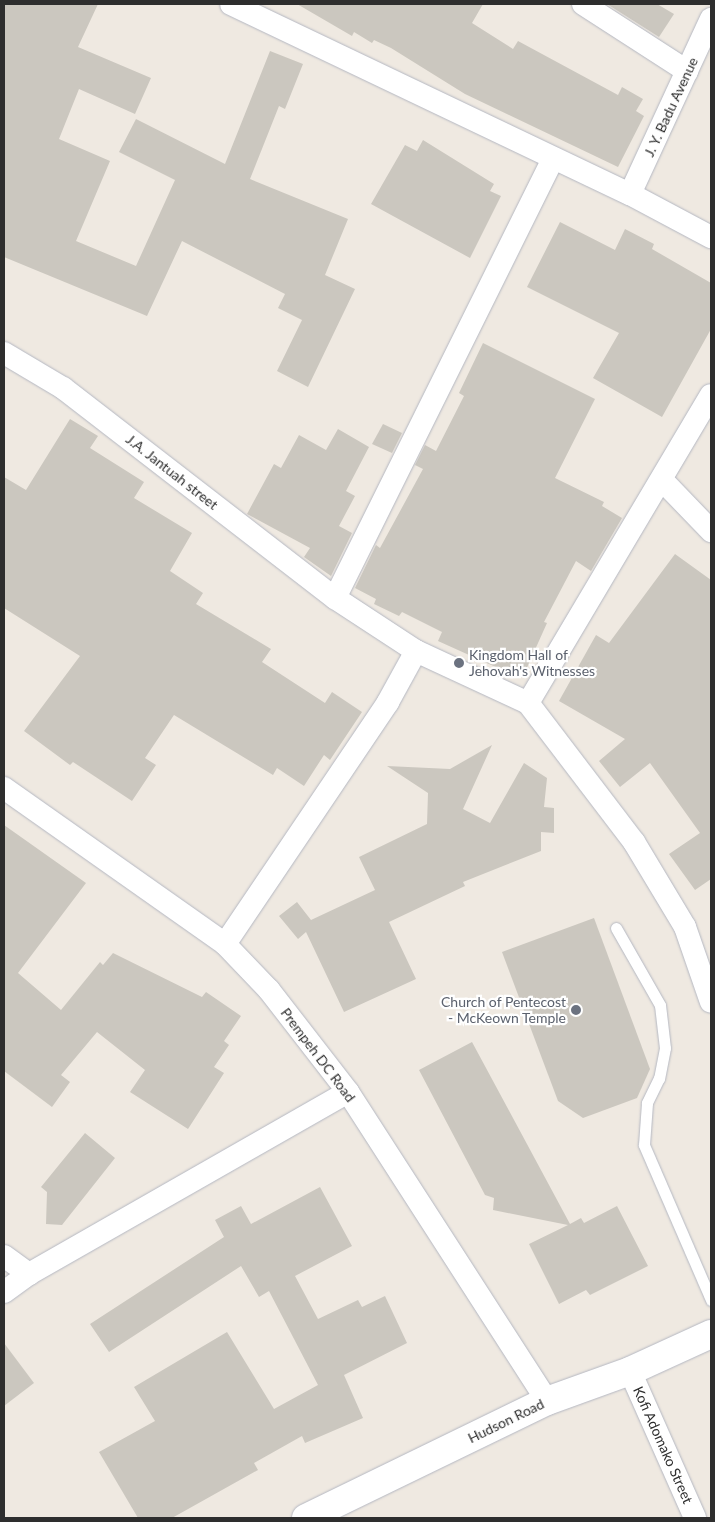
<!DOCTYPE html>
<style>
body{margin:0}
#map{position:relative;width:715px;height:1522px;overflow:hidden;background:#efe9e1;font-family:Lato,sans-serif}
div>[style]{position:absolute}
.building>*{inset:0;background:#cbc7bf}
.roads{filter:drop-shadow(0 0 1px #b4b7c1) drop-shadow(0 0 1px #b4b7c1)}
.lane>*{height:11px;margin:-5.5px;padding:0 5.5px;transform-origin:5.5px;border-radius:5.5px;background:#fff}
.street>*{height:22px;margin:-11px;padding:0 11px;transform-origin:11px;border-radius:11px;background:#fff}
.secondary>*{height:28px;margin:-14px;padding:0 14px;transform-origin:14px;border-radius:14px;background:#fff}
.dots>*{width:14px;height:14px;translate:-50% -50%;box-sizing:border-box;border:2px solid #fff;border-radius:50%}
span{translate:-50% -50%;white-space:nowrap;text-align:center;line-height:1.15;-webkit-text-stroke:4.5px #fff;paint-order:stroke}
.street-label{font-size:14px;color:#2e2e2e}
.worship-label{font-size:14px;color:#5b616d}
.left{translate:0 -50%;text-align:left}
.right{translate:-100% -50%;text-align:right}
.frame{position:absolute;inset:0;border:5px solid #2e2e2e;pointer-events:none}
</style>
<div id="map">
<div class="building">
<i style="clip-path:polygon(4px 4px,98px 4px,78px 47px,151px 78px,135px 114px,79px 89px,59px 139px,110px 161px,76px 241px,136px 266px,175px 180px,119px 152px,136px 119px,225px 164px,270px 51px,303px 64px,285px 109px,279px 106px,250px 179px,348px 219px,325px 275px,355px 289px,308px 387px,277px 371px,302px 320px,278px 308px,285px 294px,182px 241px,147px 316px,4px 257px)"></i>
<i style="clip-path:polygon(297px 4px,483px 4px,472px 23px,513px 49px,518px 41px,618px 95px,622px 87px,643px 99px,636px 111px,644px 116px,618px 167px,465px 94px,391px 48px,374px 40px,372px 43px,354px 32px,352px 36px)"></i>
<i style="clip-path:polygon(607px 4px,657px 4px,674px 14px,659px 37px)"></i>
<i style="clip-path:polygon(423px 140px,494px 184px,490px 191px,501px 196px,470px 258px,371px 204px,405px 145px,417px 151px)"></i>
<i style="clip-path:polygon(560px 222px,615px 250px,625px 229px,654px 244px,652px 249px,711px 283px,711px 329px,662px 417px,593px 378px,619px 333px,527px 287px)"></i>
<i style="clip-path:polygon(483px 343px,595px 399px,555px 478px,604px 502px,602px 506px,622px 518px,591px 571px,576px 561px,544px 622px,547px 623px,525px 672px,511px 674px,438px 641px,442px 632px,402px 612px,399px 616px,374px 604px,376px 599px,355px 588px,376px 545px,380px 548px,423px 469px,415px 465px,425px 445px,436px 451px,464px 396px,459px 393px)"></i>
<i style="clip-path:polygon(70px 419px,98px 436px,90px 448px,144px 482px,134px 498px,192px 533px,170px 571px,203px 593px,196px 604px,271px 649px,262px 662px,325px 703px,332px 692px,362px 712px,330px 760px,324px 755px,304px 786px,277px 768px,273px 775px,174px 715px,145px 758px,156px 765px,132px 801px,73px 762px,70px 765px,24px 731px,80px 656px,4px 608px,4px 477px,26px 490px)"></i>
<i style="clip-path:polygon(383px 424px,402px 433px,392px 453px,372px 444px)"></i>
<i style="clip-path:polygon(338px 429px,369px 447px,346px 491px,355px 496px,339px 526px,352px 533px,331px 576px,304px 557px,310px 548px,247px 514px,274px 464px,281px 468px,299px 435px,326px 450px)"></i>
<i style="clip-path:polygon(675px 554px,711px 580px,711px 879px,695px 890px,669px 854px,700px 833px,650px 763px,620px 787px,599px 761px,625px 739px,559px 701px,596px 635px,609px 643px)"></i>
<i style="clip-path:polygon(492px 745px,463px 809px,490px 823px,524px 763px,547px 778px,544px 807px,554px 808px,554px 833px,541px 832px,541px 851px,463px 882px,465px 886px,389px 922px,416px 979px,344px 1012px,306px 932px,298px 939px,279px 916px,297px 902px,311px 920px,375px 890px,359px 857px,427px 824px,428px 793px,387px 766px,450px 769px)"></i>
<i style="clip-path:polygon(4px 825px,86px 883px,18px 973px,61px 1010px,100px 962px,103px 965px,113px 953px,202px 997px,206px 992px,241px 1016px,224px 1041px,229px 1045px,214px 1067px,224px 1073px,188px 1129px,130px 1092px,145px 1070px,97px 1032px,61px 1075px,70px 1082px,52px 1107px,4px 1071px)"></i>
<i style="clip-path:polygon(594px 918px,650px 1069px,637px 1098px,583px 1118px,558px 1101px,502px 952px)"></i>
<i style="clip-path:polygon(472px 1042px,570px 1224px,581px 1218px,584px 1223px,617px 1206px,648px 1266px,590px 1295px,586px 1290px,559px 1304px,529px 1244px,568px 1225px,493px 1210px,494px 1198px,485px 1195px,419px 1070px)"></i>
<i style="clip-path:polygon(85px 1133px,115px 1158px,62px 1225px,46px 1224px,47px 1192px,41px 1187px)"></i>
<i style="clip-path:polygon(320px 1187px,352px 1246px,295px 1276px,318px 1319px,358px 1300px,362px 1307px,385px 1296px,407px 1343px,344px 1375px,363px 1418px,305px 1443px,302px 1436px,254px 1463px,258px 1470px,172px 1518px,138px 1518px,99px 1452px,155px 1421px,134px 1387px,227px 1332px,274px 1409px,318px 1385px,269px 1291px,259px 1297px,241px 1266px,109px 1352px,90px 1324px,224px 1237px,215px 1220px,241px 1206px,251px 1224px)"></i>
<i style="clip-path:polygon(4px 1343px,34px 1383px,4px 1406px)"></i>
</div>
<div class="roads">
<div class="lane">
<i style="left:616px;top:928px;width:89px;rotate:60.3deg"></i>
<i style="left:660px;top:1005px;width:43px;rotate:83.4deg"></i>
<i style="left:665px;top:1048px;width:31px;rotate:101deg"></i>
<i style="left:659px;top:1078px;width:28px;rotate:116deg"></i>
<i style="left:647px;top:1103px;width:42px;rotate:94.1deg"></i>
<i style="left:644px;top:1145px;width:169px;rotate:66.6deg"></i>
</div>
<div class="street">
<i style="left:231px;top:4px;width:442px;rotate:25.5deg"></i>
<i style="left:630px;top:194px;width:92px;rotate:28deg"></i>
<i style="left:583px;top:4px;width:124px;rotate:32.8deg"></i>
<i style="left:630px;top:194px;width:193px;rotate:-65.2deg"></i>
<i style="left:4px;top:353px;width:69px;rotate:30.7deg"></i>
<i style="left:63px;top:388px;width:344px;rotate:37.7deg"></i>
<i style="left:335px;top:598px;width:97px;rotate:33.2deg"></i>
<i style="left:416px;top:651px;width:123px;rotate:24.9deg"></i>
<i style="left:528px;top:703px;width:175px;rotate:52.7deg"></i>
<i style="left:634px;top:842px;width:99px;rotate:59deg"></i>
<i style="left:685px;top:927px;width:79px;rotate:70.9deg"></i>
<i style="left:662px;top:480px;width:71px;rotate:46.1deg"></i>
<i style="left:335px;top:598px;width:491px;rotate:-63.6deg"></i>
<i style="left:528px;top:703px;width:358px;rotate:-59.3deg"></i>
<i style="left:4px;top:788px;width:271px;rotate:35.2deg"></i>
<i style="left:225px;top:944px;width:64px;rotate:46.3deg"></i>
<i style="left:269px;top:990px;width:129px;rotate:52.2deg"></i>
<i style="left:348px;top:1092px;width:368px;rotate:57.2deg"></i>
<i style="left:225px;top:944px;width:292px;rotate:-56deg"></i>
<i style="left:388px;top:702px;width:58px;rotate:-61.2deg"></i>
<i style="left:4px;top:1256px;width:31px;rotate:36deg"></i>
<i style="left:4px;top:1292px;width:31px;rotate:-36deg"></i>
<i style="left:29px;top:1274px;width:367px;rotate:-29.7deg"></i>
<i style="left:630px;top:1371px;width:161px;rotate:66.1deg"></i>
</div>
<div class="secondary">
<i style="left:306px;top:1518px;width:268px;rotate:-25.9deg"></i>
<i style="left:547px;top:1401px;width:88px;rotate:-19.9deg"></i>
<i style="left:630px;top:1371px;width:89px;rotate:-24.6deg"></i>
</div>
</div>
<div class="dots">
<i style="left:459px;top:663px;background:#6b7280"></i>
<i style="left:576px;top:1010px;background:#6b7280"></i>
</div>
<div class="street-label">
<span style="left:671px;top:107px;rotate:-65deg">J. Y. Badu Avenue</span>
<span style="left:172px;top:472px;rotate:38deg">J.A. Jantuah street</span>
<span style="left:318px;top:1055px;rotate:53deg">Prempeh DC Road</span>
<span style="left:506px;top:1421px;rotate:-26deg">Hudson Road</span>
<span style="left:663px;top:1445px;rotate:66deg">Kofi Adomako Street</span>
</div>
<div class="worship-label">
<span class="left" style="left:469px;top:663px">Kingdom Hall of<br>Jehovah's Witnesses</span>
<span class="right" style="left:566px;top:1010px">Church of Pentecost<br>- McKeown Temple</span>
</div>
<div class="frame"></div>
</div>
